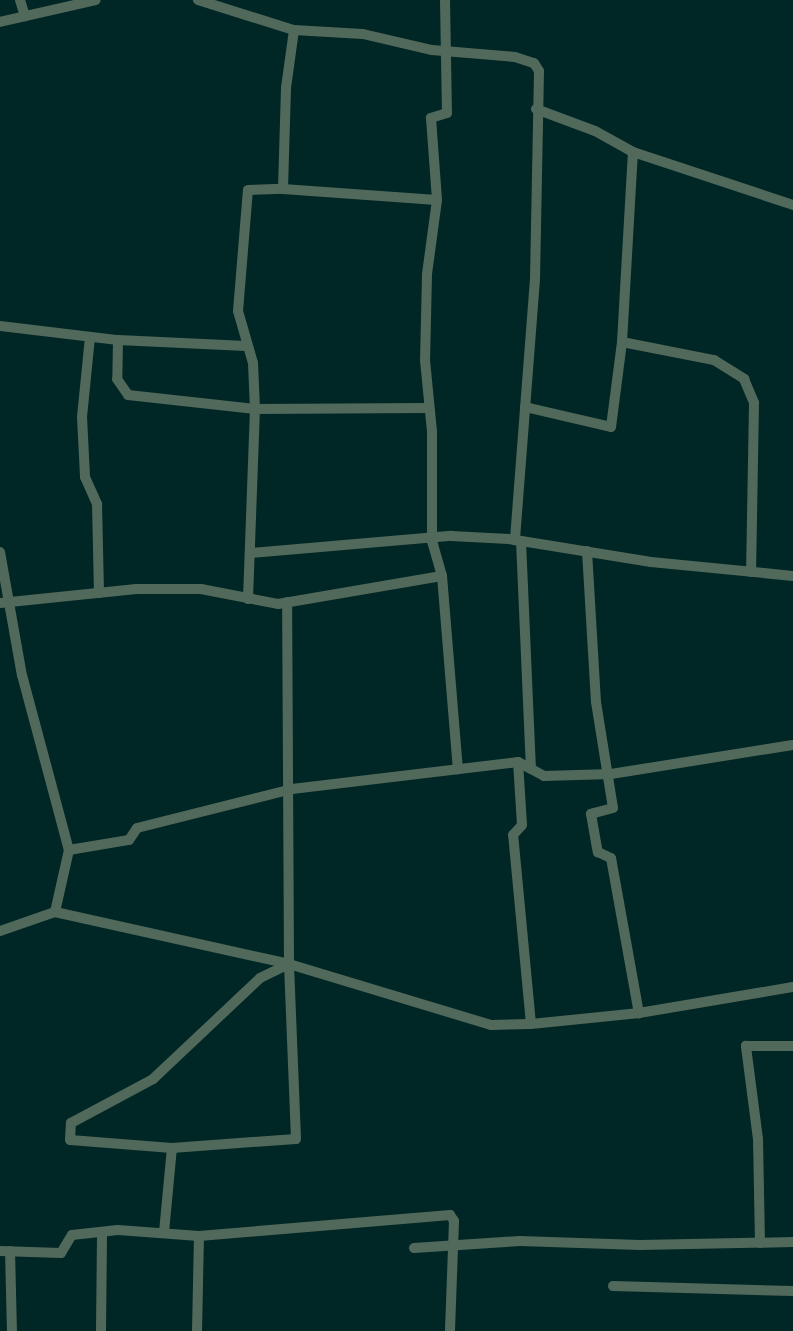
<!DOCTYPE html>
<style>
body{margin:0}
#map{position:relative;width:793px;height:1331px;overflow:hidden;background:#002725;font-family:Signika,sans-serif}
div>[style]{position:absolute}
.minor>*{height:10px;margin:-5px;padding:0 5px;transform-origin:5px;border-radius:5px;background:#51695a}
span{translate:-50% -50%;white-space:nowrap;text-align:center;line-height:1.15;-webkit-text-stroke:8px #002725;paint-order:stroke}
</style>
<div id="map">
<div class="minor">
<i style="left:20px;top:0;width:17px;rotate:73deg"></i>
<i style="left:198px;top:0;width:101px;rotate:17.4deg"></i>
<i style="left:294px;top:30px;width:69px;rotate:3.3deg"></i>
<i style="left:363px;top:34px;width:71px;rotate:13.1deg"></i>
<i style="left:432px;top:50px;width:83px;rotate:4.8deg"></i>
<i style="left:515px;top:57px;width:20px;rotate:18deg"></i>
<i style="left:534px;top:63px;width:9px;rotate:58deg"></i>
<i style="left:539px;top:71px;width:208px;rotate:91.1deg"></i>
<i style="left:535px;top:279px;width:262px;rotate:94.4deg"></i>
<i style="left:445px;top:0;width:113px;rotate:89deg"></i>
<i style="left:447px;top:113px;width:17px;rotate:163deg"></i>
<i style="left:431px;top:118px;width:82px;rotate:85.8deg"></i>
<i style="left:437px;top:200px;width:75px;rotate:97.7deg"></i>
<i style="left:427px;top:274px;width:86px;rotate:91.3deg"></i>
<i style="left:425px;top:360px;width:72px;rotate:84.4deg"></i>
<i style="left:432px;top:432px;width:109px;rotate:90deg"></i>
<i style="left:432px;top:541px;width:36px;rotate:74deg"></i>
<i style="left:442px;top:576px;width:194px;rotate:85.3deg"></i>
<i style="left:0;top:22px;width:98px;rotate:-12.9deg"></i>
<i style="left:294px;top:30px;width:59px;rotate:97.9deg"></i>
<i style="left:286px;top:88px;width:101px;rotate:91.7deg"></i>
<i style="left:283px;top:189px;width:154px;rotate:4.1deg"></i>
<i style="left:633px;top:152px;width:169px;rotate:18.3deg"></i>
<i style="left:0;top:326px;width:119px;rotate:6.8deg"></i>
<i style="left:118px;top:340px;width:128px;rotate:2.7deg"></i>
<i style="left:90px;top:337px;width:80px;rotate:95.7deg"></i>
<i style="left:82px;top:417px;width:60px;rotate:87.1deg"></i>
<i style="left:85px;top:477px;width:30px;rotate:66deg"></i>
<i style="left:97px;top:504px;width:89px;rotate:88.7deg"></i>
<i style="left:118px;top:340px;width:39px;rotate:91deg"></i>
<i style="left:117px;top:379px;width:19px;rotate:55deg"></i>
<i style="left:128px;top:395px;width:128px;rotate:6.3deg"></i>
<i style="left:255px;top:409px;width:172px;rotate:-0.3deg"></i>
<i style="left:622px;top:342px;width:94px;rotate:11.1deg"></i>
<i style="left:714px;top:360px;width:36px;rotate:32deg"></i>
<i style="left:744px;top:379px;width:26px;rotate:67deg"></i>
<i style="left:754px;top:403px;width:169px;rotate:91deg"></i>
<i style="left:525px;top:407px;width:88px;rotate:13.1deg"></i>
<i style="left:611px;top:427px;width:86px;rotate:-82.6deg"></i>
<i style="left:622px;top:342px;width:190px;rotate:-86.7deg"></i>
<i style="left:633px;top:152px;width:43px;rotate:-151.1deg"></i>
<i style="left:595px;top:131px;width:63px;rotate:-159.6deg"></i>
<i style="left:521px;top:541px;width:228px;rotate:87.5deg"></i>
<i style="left:587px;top:551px;width:151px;rotate:86.6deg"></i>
<i style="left:596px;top:702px;width:107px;rotate:80.9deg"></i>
<i style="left:613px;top:808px;width:23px;rotate:165deg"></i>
<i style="left:591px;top:814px;width:39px;rotate:80deg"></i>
<i style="left:598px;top:852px;width:14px;rotate:25deg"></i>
<i style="left:611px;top:858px;width:158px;rotate:79.8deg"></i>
<i style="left:639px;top:1013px;width:156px;rotate:-9.6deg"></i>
<i style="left:0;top:552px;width:125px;rotate:79.9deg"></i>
<i style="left:22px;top:675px;width:181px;rotate:75deg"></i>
<i style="left:251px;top:553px;width:201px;rotate:-4.9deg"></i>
<i style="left:451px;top:536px;width:58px;rotate:3deg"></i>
<i style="left:509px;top:539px;width:144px;rotate:9.2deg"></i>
<i style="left:651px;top:562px;width:143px;rotate:5.6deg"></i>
<i style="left:248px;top:599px;width:190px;rotate:-87.9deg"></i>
<i style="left:255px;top:409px;width:46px;rotate:-92.5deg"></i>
<i style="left:253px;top:363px;width:54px;rotate:-106.1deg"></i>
<i style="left:238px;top:311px;width:121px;rotate:-85.3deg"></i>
<i style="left:248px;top:190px;width:35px;rotate:-2deg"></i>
<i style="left:0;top:603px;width:137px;rotate:-5.9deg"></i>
<i style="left:136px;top:589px;width:65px"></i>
<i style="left:201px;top:589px;width:78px;rotate:11deg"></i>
<i style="left:278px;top:604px;width:166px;rotate:-9.7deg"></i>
<i style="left:55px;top:912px;width:240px;rotate:12.5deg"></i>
<i style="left:289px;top:964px;width:211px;rotate:16.8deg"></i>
<i style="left:491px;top:1025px;width:40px;rotate:-1.4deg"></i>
<i style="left:531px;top:1024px;width:190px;rotate:-95.4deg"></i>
<i style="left:513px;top:835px;width:13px;rotate:-48deg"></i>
<i style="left:522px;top:825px;width:63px;rotate:-93.6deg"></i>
<i style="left:0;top:931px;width:58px;rotate:-19.1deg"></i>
<i style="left:55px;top:912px;width:64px;rotate:-77.3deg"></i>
<i style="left:69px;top:850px;width:61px;rotate:-9.5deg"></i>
<i style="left:129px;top:840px;width:14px;rotate:-56deg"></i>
<i style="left:137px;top:828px;width:160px;rotate:-14.1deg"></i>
<i style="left:292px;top:789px;width:228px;rotate:-6.8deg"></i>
<i style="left:518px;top:762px;width:30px;rotate:28deg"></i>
<i style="left:544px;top:776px;width:67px;rotate:-1.7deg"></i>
<i style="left:611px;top:774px;width:184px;rotate:-9.1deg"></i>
<i style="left:531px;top:1024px;width:109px;rotate:-5.8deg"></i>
<i style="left:172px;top:1148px;width:124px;rotate:-4.2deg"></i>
<i style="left:296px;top:1139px;width:175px;rotate:-92.3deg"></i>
<i style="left:289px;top:964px;width:362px;rotate:-90.3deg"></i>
<i style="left:164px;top:1232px;width:84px;rotate:-84.6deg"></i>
<i style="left:172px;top:1148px;width:102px;rotate:-175.5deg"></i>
<i style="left:70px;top:1140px;width:17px;rotate:-87deg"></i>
<i style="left:71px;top:1123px;width:93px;rotate:-28.2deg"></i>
<i style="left:153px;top:1079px;width:147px;rotate:-43.3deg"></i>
<i style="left:260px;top:978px;width:32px;rotate:-26deg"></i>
<i style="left:760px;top:1243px;width:104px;rotate:-91.1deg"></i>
<i style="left:758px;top:1139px;width:94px;rotate:-97.4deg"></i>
<i style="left:746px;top:1046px;width:47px"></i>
<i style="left:414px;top:1248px;width:106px;rotate:-3.8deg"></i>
<i style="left:520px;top:1241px;width:120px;rotate:1.9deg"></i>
<i style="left:640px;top:1245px;width:153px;rotate:-1.1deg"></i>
<i style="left:0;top:1251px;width:61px;rotate:1.9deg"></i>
<i style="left:61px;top:1253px;width:21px;rotate:-59deg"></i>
<i style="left:72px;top:1235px;width:46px;rotate:-6.2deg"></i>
<i style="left:118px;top:1230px;width:81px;rotate:4.2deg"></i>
<i style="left:199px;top:1236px;width:252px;rotate:-4.8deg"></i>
<i style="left:450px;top:1215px;width:7px;rotate:56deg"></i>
<i style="left:454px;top:1221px;width:110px;rotate:92.1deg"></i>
<i style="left:10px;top:1251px;width:80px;rotate:88.6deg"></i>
<i style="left:613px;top:1286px;width:180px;rotate:1.6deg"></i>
<i style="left:101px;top:1331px;width:97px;rotate:-89.4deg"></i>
<i style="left:197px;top:1331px;width:95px;rotate:-88.8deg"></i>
</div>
</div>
